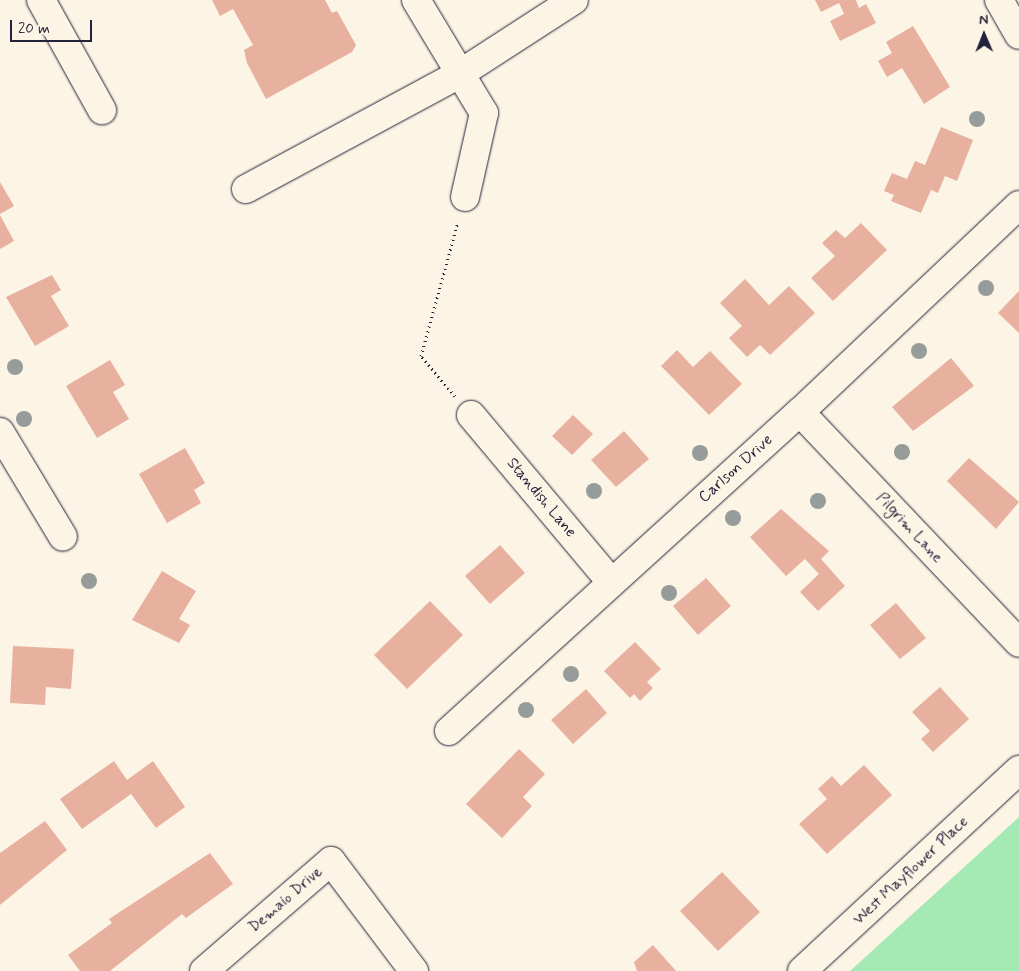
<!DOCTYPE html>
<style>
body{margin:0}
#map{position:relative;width:1019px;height:971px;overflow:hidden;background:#fcf5e5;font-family:Mynerve,sans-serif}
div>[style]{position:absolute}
.green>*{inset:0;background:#a5eab5}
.building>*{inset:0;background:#e8b09e}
.path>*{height:3px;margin-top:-1.5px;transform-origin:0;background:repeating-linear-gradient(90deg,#22223b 0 1px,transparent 0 5px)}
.roads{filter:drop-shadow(0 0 1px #22223b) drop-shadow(0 0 1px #22223b)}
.minor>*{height:28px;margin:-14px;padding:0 14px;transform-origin:14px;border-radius:14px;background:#fcf5e5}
.trees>*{width:16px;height:16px;margin:-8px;border-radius:50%;background:#969c99}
span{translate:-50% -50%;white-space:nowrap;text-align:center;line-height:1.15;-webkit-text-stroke:4.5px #fcf5e5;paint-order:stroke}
.street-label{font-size:16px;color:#22223b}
.north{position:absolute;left:959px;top:10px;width:50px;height:50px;-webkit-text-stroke:4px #fcf5e5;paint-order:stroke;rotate:359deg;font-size:14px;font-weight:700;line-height:20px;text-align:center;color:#22223b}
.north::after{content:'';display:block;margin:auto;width:18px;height:22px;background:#22223b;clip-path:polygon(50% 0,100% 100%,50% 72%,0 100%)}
.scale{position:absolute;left:10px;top:20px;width:82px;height:22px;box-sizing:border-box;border:2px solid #22223b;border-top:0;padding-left:6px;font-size:15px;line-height:18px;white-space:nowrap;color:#22223b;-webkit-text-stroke:4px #fcf5e5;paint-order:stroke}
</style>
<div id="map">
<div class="green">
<i style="clip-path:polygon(1019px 817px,1019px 971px,850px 971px)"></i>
</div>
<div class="building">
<i style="clip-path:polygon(212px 0,325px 0,332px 13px,337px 11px,356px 45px,352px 52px,266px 99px,247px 63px,244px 50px,253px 45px,233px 9px,220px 16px)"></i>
<i style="clip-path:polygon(815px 0,856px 0,859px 8px,866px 4px,876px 23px,840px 41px,830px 21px,844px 14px,839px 3px,821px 12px)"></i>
<i style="clip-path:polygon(913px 26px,950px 87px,924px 104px,902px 68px,887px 77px,878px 61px,892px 53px,886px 42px)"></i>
<i style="clip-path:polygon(941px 127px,973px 140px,957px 181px,945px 176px,938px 193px,931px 190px,921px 213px,891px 201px,894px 195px,884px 191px,892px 173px,907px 179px,915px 161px,925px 165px)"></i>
<i style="clip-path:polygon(0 182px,14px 206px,0 214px)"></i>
<i style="clip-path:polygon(0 215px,14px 241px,0 249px)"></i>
<i style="clip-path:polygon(861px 223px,887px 250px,833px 301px,811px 278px,835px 256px,822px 243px,836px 230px,845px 238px)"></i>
<i style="clip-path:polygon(52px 275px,61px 290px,51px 296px,69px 326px,35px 346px,6px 297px)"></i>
<i style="clip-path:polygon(745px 279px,769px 305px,789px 286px,815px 313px,770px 355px,760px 345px,747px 357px,729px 338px,742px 326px,720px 303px)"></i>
<i style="clip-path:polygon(1019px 291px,1019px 333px,998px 313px)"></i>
<i style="clip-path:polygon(677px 350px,693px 367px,710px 351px,742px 384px,709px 415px,661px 366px)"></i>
<i style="clip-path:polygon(951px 358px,974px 386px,913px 431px,892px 407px)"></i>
<i style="clip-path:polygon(110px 360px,125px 385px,113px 392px,129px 419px,97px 438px,66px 386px)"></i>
<i style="clip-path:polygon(573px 415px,593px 434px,572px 455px,552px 436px)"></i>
<i style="clip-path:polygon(624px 431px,649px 459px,616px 487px,591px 460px)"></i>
<i style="clip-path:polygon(185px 448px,205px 483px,194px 490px,201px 503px,167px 523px,139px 474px)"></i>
<i style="clip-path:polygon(969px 458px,1019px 502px,996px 529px,947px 481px)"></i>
<i style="clip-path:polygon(781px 509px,829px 551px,821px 559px,845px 586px,818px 611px,800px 592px,819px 574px,805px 559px,786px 576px,750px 537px)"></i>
<i style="clip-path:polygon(500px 545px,525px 573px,490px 604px,465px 576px)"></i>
<i style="clip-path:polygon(162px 571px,196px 591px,179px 619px,190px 625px,179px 643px,132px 620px)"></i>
<i style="clip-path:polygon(706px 578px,731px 606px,698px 635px,673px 606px)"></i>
<i style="clip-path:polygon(430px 601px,463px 635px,407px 689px,374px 655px)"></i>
<i style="clip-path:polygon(896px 603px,926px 638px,900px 659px,870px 625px)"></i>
<i style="clip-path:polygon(635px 642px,661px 669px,647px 682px,653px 688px,640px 701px,634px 694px,630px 698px,604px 671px)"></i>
<i style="clip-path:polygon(13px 646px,74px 649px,71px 689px,46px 687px,45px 705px,10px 703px)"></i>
<i style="clip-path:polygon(940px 687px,969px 719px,933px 752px,921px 739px,930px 731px,912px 712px)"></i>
<i style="clip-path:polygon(586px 689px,607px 713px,573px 744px,551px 720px)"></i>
<i style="clip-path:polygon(519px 749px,545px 774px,523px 797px,532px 806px,502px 838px,466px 804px)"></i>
<i style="clip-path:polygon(114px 761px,127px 780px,153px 761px,185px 807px,156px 828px,131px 794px,82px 829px,60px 799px)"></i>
<i style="clip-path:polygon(864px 765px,892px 795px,827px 854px,799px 824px,827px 799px,818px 789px,832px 776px,841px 786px)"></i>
<i style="clip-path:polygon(45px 821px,67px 850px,0 905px,0 853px)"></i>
<i style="clip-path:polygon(210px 853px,233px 884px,186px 918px,182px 914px,110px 971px,80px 971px,68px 955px,112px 923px,109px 919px)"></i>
<i style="clip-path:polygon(722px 872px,760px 912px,718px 951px,680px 911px)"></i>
<i style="clip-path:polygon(653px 945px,676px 971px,637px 971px,634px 962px)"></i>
</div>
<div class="path">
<i style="left:455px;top:396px;width:52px;rotate:-130.4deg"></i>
<i style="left:421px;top:356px;width:139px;rotate:-74.6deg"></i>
</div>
<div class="roads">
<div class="minor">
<i style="left:41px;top:0;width:126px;rotate:61deg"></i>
<i style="left:416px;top:0;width:132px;rotate:59deg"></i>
<i style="left:484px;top:113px;width:86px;rotate:102.7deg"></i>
<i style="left:999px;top:0;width:40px;rotate:60.3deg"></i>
<i style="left:246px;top:189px;width:241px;rotate:-28.3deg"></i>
<i style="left:458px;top:75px;width:138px;rotate:-32.9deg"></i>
<i style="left:800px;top:412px;width:318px;rotate:46.5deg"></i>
<i style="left:471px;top:415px;width:218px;rotate:50deg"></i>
<i style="left:0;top:432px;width:122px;rotate:59deg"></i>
<i style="left:449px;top:731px;width:474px;rotate:-42.3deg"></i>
<i style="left:800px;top:412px;width:301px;rotate:-43.4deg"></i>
<i style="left:204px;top:971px;width:168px;rotate:-40.9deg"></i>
<i style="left:331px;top:861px;width:138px;rotate:53deg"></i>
<i style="left:802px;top:971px;width:296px;rotate:-42.8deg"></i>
</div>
</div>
<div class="trees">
<i style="left:977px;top:119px"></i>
<i style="left:986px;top:288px"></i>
<i style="left:919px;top:351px"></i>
<i style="left:15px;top:367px"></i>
<i style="left:24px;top:419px"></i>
<i style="left:902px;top:452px"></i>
<i style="left:700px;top:453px"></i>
<i style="left:594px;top:491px"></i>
<i style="left:818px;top:501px"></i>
<i style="left:733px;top:518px"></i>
<i style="left:89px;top:581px"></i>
<i style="left:669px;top:593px"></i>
<i style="left:571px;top:674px"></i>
<i style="left:526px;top:710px"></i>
</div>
<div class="street-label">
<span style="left:736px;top:469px;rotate:-42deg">Carlson Drive</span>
<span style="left:541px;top:498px;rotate:50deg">Standish Lane</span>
<span style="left:909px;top:528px;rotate:47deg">Pilgrim Lane</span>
<span style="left:911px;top:871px;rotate:-43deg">West Mayflower Place</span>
<span style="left:286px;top:900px;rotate:-41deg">Demaio Drive</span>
</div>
<div class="north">N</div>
<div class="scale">20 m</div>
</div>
